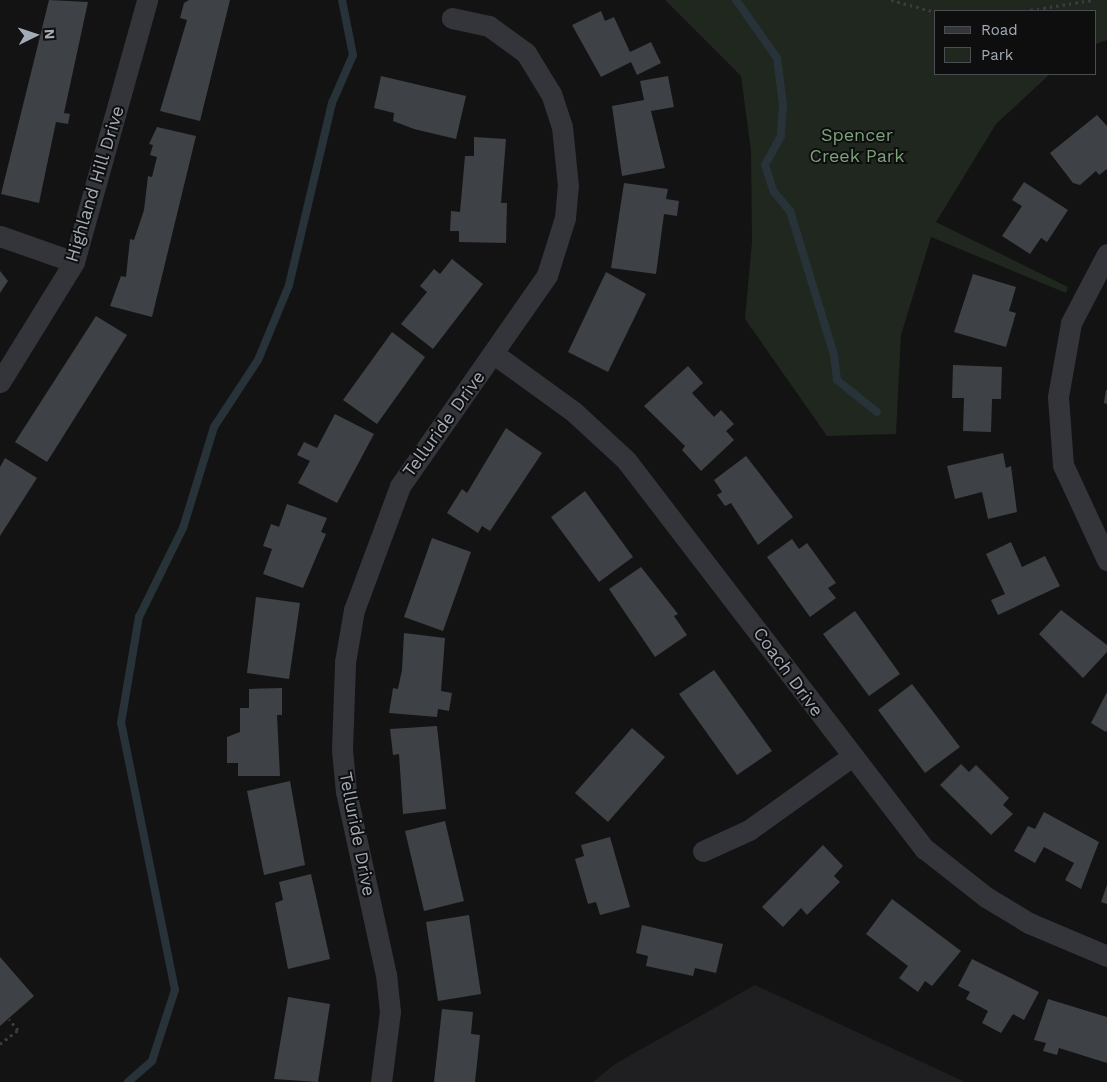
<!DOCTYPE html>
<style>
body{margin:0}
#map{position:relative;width:1107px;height:1082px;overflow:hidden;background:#131314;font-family:"Work Sans",sans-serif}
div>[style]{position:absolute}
.built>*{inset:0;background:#1f1f21}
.green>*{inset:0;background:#1f271f}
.stream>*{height:8px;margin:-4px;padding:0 4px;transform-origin:4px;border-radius:4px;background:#283339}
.building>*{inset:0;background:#3e4145}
.path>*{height:3px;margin-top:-1.5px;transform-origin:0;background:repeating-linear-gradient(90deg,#393c41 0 2.5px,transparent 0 6.5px)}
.minor>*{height:21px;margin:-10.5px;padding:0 10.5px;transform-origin:10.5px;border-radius:10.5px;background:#33353a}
span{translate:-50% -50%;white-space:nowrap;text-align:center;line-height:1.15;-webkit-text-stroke:4px #0e0e0f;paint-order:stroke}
.park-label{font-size:18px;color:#7ba279}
.street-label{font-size:18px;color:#a3abb6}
.legend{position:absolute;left:934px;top:10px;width:162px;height:65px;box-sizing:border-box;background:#0e0e0f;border:1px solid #4a4d52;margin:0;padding:6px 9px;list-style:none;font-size:15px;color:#a3abb6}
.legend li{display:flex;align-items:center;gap:10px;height:25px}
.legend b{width:25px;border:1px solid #4a4d52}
.north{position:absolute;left:10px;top:10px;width:50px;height:50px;-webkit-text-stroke:4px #0e0e0f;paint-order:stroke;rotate:86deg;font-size:14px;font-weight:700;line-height:20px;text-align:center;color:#a3abb6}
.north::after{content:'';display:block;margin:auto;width:18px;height:22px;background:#a3abb6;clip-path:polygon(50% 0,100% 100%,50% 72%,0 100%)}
</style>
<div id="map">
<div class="built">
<i style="clip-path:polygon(755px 985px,965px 1082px,593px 1082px,615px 1064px)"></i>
</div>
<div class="green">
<i style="clip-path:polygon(665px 0,1107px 0,1107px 40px,1096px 44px,1096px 11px,936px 11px,936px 74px,1050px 74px,996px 124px,936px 222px,1068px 287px,1066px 293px,931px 237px,901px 335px,896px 434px,827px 436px,745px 319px,752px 242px,751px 151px,741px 76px)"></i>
</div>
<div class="stream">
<i style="left:736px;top:0;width:71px;rotate:54.7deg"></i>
<i style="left:777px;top:58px;width:47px;rotate:82.7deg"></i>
<i style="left:783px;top:105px;width:31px;rotate:94deg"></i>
<i style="left:781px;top:136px;width:33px;rotate:119deg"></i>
<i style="left:765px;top:165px;width:28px;rotate:72deg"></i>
<i style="left:774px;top:192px;width:25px;rotate:50deg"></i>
<i style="left:790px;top:211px;width:151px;rotate:73deg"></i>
<i style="left:834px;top:355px;width:25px;rotate:83deg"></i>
<i style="left:837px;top:380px;width:51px;rotate:38.7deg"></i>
<i style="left:128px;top:1082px;width:32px;rotate:-41deg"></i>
<i style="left:152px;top:1061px;width:75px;rotate:-72.1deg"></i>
<i style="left:175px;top:990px;width:272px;rotate:-101.4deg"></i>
<i style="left:121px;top:723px;width:108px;rotate:-80.4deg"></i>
<i style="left:139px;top:617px;width:99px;rotate:-63.7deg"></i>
<i style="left:183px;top:528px;width:106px;rotate:-72.9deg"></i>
<i style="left:214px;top:427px;width:80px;rotate:-56.7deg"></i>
<i style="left:258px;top:360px;width:81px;rotate:-67.5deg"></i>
<i style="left:289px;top:285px;width:187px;rotate:-76.7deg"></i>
<i style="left:332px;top:103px;width:52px;rotate:-66.4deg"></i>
<i style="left:353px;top:55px;width:56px;rotate:-101.3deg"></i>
</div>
<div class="building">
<i style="clip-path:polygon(49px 0,88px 2px,64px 113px,70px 114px,68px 124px,56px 122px,39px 203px,1px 194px)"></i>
<i style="clip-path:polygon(189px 0,230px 0,200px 121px,160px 111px,187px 20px,180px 18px,184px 3px)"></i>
<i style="clip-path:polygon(601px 11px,605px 21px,614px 17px,630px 52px,651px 42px,661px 63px,637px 75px,631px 62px,601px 77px,572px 25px)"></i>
<i style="clip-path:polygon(381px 76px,466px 96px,456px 139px,414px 129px,393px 121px,394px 113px,374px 108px)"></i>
<i style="clip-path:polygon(668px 76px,674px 107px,651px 111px,665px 168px,622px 176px,612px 106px,644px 100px,640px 81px)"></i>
<i style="clip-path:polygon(1097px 115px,1107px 126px,1107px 169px,1099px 175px,1096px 171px,1080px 185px,1073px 183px,1050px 153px)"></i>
<i style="clip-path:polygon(157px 127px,196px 136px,152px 317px,110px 306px,121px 276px,126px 277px,130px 239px,134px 240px,144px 210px,148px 176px,152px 177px,157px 157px,150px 155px,153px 145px,149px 144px)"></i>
<i style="clip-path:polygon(474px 137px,506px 139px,501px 203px,507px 203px,506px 243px,459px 242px,459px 231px,450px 231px,451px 211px,460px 212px,465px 156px,474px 156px)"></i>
<i style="clip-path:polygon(1024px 182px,1068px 210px,1047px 242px,1041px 238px,1030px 254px,1002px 236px,1022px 206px,1012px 200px)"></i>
<i style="clip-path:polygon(624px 183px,668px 189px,666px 199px,679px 201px,677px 216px,664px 214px,656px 274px,611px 268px)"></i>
<i style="clip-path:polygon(452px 259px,483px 284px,433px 349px,401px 324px,427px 292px,420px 286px,434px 269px,440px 274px)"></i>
<i style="clip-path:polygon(0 271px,8px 281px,0 293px)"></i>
<i style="clip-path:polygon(606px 272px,646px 294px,608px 372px,568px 352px)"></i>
<i style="clip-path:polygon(973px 274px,1016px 287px,1009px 311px,1016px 313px,1006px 347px,954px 332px)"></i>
<i style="clip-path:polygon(96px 316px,127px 335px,47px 462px,15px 442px)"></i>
<i style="clip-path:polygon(392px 332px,425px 357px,377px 424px,343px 400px)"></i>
<i style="clip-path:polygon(953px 365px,1002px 367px,1001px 399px,992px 399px,991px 432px,963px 431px,964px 398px,952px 398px)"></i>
<i style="clip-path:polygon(688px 366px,703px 383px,692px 393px,714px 417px,721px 410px,734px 424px,726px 431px,734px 440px,701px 471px,682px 450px,685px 446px,644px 406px)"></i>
<i style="clip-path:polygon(1106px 390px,1107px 390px,1107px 404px,1104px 403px)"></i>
<i style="clip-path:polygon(335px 414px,374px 434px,337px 503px,298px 483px,310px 461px,297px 455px,304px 442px,317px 448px)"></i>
<i style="clip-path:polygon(506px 428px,542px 453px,490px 531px,482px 526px,478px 533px,447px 513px,462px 489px,467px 493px)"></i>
<i style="clip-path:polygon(1003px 453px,1006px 468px,1011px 466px,1017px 512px,988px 519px,982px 492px,955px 499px,947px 466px)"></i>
<i style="clip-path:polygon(746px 456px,793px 517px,758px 545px,731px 503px,725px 506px,717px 495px,722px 492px,714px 480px)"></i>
<i style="clip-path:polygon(5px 458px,37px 478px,0 536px,0 467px)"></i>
<i style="clip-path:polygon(585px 491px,633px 557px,599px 582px,551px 517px)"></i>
<i style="clip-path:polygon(287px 504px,327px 518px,321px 532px,326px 534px,303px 588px,263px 574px,272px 549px,263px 546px,271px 524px,279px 527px)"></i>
<i style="clip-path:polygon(432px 538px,471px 552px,443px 631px,404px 617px)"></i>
<i style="clip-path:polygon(792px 539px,799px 549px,807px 543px,836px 583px,828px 588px,836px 598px,810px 617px,767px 557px)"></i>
<i style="clip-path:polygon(1011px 542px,1022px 567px,1045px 556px,1060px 586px,998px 615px,991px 600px,1005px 594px,986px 554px)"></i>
<i style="clip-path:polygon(641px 567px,678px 614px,674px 616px,687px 635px,655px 657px,609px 589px)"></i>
<i style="clip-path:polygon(256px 597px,300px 603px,289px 679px,247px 673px)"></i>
<i style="clip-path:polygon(1061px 610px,1107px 645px,1107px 652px,1083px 678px,1039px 634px)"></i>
<i style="clip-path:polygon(855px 611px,900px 674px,869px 696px,823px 634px)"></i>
<i style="clip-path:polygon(404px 633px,445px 638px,441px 691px,452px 693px,449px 711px,438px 709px,437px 717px,389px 713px,393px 688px,398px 689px,402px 670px)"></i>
<i style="clip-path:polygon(714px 670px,772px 751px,737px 775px,679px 694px)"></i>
<i style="clip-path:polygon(912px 684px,960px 747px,925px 773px,878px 710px)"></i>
<i style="clip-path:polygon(282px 688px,282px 715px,277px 715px,280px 776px,238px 776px,238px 763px,227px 763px,227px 737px,240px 732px,240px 708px,249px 708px,249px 689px)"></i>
<i style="clip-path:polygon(1107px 692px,1107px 730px,1106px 732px,1091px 723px)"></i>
<i style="clip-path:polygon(437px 726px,446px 809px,403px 814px,399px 754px,393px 755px,390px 729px)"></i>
<i style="clip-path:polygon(632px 728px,665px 757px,608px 822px,575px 793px)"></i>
<i style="clip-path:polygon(961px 764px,969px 772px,976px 765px,1009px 798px,1003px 805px,1013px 814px,991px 835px,940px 785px)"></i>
<i style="clip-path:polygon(290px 781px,305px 865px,264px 875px,247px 791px)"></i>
<i style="clip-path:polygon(1044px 812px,1099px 842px,1081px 889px,1065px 880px,1074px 863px,1044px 847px,1035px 863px,1014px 851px,1028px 826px,1035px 829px)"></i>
<i style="clip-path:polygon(445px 821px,464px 901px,424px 911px,405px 831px)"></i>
<i style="clip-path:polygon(610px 837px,630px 907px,600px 915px,596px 902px,588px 904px,575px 859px,584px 856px,581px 845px)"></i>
<i style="clip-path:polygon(823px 845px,843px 866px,834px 876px,840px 882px,807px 915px,801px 908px,783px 927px,762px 907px)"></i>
<i style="clip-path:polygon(311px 874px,330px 959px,288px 969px,275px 903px,283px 900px,279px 882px)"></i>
<i style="clip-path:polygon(1107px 885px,1107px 904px,1101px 902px)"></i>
<i style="clip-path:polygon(892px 899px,961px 951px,932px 986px,925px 981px,918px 992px,899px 978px,908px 966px,866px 934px)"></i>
<i style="clip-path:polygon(469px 915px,481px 994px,438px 1001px,426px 922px)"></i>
<i style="clip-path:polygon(642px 925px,723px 944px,716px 973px,695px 968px,693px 976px,646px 966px,648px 956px,636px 953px)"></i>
<i style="clip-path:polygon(0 957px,34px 996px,0 1026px)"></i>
<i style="clip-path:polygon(972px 959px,1039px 992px,1024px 1020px,1013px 1014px,1001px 1033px,982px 1023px,988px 1011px,966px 999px,970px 992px,958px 986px)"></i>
<i style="clip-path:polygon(288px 997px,330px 1004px,318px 1082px,274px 1079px)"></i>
<i style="clip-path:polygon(1048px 999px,1107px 1017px,1107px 1063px,1059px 1048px,1057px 1055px,1043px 1051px,1046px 1043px,1034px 1040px)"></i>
<i style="clip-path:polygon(442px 1009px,473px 1012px,471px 1034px,480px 1035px,475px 1082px,434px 1082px)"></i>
</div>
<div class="path">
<i style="left:891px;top:0;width:47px;rotate:14.9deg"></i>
<i style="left:1024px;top:11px;width:69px;rotate:-9.2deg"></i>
<i style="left:0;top:1044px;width:23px;rotate:-38deg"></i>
<i style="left:18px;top:1030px;width:14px;rotate:-129deg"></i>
</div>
<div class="minor">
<i style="left:0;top:236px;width:78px;rotate:19.4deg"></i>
<i style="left:1107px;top:254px;width:78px;rotate:117.6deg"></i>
<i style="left:1071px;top:323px;width:75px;rotate:100deg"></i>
<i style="left:1058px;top:397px;width:68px;rotate:85.8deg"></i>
<i style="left:1063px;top:465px;width:105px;rotate:65.1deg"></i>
<i style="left:494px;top:354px;width:99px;rotate:35.9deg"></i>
<i style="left:574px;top:412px;width:71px;rotate:42.7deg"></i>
<i style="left:626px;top:460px;width:491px;rotate:52.5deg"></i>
<i style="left:925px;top:849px;width:78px;rotate:38.2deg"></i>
<i style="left:986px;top:897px;width:50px;rotate:31.2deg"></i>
<i style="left:1029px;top:923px;width:85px;rotate:22.9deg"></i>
<i style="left:0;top:382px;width:141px;rotate:-58.3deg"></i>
<i style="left:74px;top:262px;width:272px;rotate:-74.4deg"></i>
<i style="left:703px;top:851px;width:51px;rotate:-24.5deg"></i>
<i style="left:749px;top:830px;width:125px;rotate:-35.6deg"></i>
<i style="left:381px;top:1082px;width:71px;rotate:-82.7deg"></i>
<i style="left:390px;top:1012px;width:37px;rotate:-96deg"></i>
<i style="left:386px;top:975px;width:187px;rotate:-102.3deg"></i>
<i style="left:346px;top:792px;width:42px;rotate:-95.4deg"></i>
<i style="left:342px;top:750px;width:88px;rotate:-88deg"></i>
<i style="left:345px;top:662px;width:53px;rotate:-80.2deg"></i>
<i style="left:354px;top:610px;width:132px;rotate:-69.6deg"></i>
<i style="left:400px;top:486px;width:257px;rotate:-55.1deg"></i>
<i style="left:547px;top:275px;width:60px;rotate:-72.5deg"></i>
<i style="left:565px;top:218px;width:32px;rotate:-85deg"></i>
<i style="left:568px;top:186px;width:59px;rotate:-95.8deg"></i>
<i style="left:562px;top:127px;width:35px;rotate:-108deg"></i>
<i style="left:551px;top:94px;width:48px;rotate:-121.4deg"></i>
<i style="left:526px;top:53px;width:46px;rotate:-143.9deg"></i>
<i style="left:489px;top:26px;width:38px;rotate:-168deg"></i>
</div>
<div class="park-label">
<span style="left:857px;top:146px">Spencer<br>Creek Park</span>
</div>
<div class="street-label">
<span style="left:95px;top:184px;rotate:-73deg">Highland Hill Drive</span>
<span style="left:444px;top:424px;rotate:-54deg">Telluride Drive</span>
<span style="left:788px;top:672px;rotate:54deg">Coach Drive</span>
<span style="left:357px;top:834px;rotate:79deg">Telluride Drive</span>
</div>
<ul class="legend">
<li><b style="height:6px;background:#33353a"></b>Road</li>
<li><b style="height:14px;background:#1f271f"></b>Park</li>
</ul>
<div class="north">N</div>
</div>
